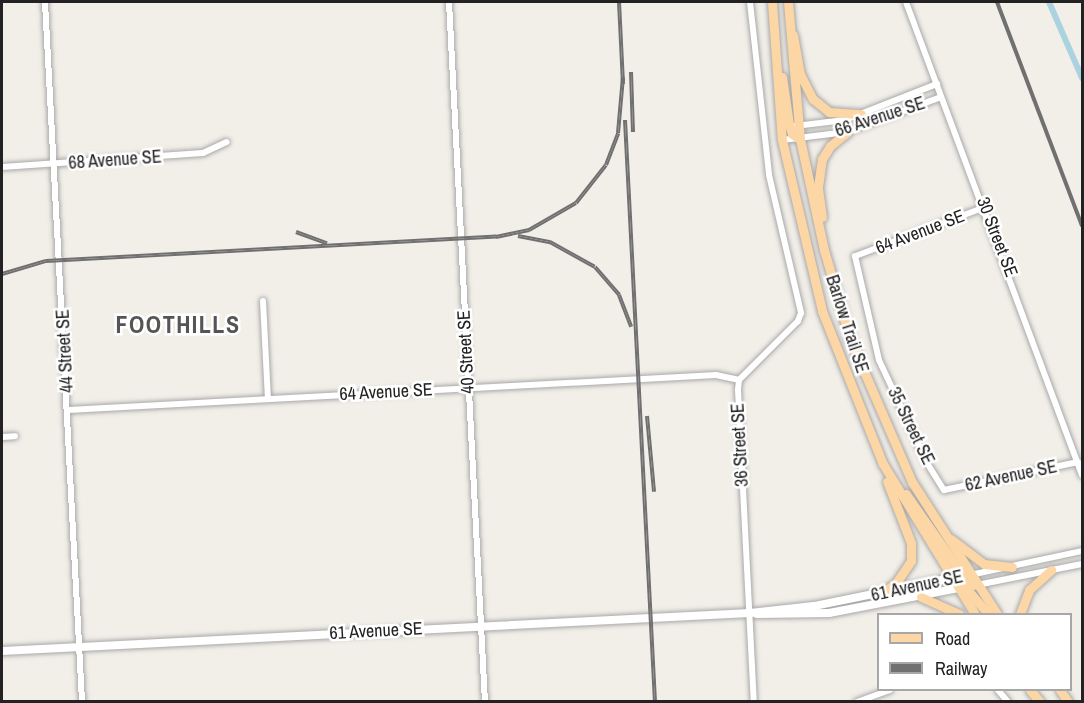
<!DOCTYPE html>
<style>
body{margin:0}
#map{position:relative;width:1084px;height:703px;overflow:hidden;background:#f2efe9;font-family:"Archivo Narrow",sans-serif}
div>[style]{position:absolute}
.canal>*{height:6px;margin:-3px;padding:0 3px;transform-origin:3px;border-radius:3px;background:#aad3df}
.roads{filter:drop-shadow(0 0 2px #a9a9a9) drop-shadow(0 0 2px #a9a9a9)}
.minor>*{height:6px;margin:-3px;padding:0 3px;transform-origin:3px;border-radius:3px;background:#fff}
.tertiary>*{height:8px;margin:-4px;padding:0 4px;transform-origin:4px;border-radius:4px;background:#fff}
.primary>*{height:9px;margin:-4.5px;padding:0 4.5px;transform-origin:4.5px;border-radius:4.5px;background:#fcd6a4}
.rail>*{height:4px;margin-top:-2px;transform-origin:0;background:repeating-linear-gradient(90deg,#fff 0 4.5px,#707070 0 9px);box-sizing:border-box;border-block:2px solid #707070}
span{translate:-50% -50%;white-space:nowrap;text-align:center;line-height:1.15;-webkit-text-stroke:5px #fff;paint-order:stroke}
.street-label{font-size:18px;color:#222}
.district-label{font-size:24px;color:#555;font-weight:700;letter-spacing:1.5px}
.frame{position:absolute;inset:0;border:3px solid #222;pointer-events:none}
.legend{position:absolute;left:877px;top:613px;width:195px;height:78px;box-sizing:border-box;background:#fff;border:2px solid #a7a7a7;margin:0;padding:8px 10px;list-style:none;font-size:18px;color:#222}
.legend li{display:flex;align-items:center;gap:12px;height:30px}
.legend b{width:30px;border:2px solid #a7a7a7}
</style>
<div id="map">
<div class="canal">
<i style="left:1049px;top:2px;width:83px;rotate:66.5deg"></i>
</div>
<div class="roads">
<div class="minor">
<i style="left:45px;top:2px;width:701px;rotate:86.97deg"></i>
<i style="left:449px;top:2px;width:701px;rotate:87.06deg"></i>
<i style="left:750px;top:2px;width:174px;rotate:83.7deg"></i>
<i style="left:769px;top:175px;width:142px;rotate:76.9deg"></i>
<i style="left:801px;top:313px;width:9px;rotate:111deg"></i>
<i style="left:798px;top:321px;width:83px;rotate:135deg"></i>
<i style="left:739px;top:380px;width:10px;rotate:96deg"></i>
<i style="left:738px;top:390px;width:312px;rotate:87.1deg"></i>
<i style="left:906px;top:2px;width:505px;rotate:69.59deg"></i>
<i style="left:795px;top:126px;width:50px;rotate:-6.8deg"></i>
<i style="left:845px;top:120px;width:99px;rotate:-21.4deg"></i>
<i style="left:782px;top:140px;width:65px;rotate:-7deg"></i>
<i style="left:847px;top:132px;width:100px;rotate:-20.4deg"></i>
<i style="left:2px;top:167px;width:201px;rotate:-4deg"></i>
<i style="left:203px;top:153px;width:26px;rotate:-25deg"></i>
<i style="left:985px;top:207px;width:139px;rotate:159.3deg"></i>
<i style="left:855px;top:256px;width:107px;rotate:77deg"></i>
<i style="left:879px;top:360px;width:114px;rotate:65deg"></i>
<i style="left:927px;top:463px;width:32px;rotate:58deg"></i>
<i style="left:944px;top:490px;width:137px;rotate:-11.8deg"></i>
<i style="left:263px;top:301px;width:98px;rotate:87.1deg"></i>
<i style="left:68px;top:410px;width:649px;rotate:-3.09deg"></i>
<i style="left:716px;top:375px;width:24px;rotate:12deg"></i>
<i style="left:2px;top:437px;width:13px;rotate:-4deg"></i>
<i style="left:970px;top:575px;width:115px;rotate:-12.1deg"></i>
<i style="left:977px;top:585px;width:107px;rotate:-11.3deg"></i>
<i style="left:998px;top:690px;width:16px;rotate:50deg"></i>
<i style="left:857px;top:702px;width:35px;rotate:-20deg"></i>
</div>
<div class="tertiary">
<i style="left:757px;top:614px;width:72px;rotate:-0.8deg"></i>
<i style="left:829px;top:613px;width:137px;rotate:-10.9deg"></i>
<i style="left:2px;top:651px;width:749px;rotate:-2.91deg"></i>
<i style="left:750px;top:613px;width:64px;rotate:-6.2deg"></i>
<i style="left:814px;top:606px;width:145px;rotate:-11.5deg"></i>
</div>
<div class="primary">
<i style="left:772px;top:2px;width:138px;rotate:85.9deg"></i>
<i style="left:782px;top:140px;width:176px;rotate:76.8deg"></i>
<i style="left:822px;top:311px;width:165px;rotate:68.3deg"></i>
<i style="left:883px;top:464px;width:176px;rotate:58.5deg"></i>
<i style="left:788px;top:2px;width:138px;rotate:85deg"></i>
<i style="left:800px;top:139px;width:114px;rotate:77.8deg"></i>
<i style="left:824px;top:250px;width:93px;rotate:73.7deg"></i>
<i style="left:850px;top:339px;width:156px;rotate:66.6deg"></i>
<i style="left:912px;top:482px;width:157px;rotate:57.2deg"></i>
<i style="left:793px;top:35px;width:40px;rotate:80deg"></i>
<i style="left:800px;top:74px;width:28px;rotate:63deg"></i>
<i style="left:813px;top:99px;width:21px;rotate:39deg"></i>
<i style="left:829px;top:112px;width:32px;rotate:4deg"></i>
<i style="left:782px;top:77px;width:48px;rotate:81.5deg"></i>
<i style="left:789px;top:124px;width:10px;rotate:73deg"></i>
<i style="left:792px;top:134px;width:9px;rotate:32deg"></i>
<i style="left:822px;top:217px;width:30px;rotate:-98deg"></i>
<i style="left:818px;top:187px;width:28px;rotate:-82deg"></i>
<i style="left:822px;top:159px;width:15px;rotate:-58deg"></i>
<i style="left:830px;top:146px;width:22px;rotate:-39deg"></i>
<i style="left:906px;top:494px;width:108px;rotate:55.1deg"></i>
<i style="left:968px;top:583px;width:6px;rotate:18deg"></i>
<i style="left:951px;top:539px;width:41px;rotate:37.1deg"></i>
<i style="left:984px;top:564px;width:28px;rotate:6deg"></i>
<i style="left:961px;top:582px;width:42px;rotate:49.8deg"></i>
<i style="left:879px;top:595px;width:21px;rotate:-35deg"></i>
<i style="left:896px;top:583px;width:27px;rotate:-56deg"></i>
<i style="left:911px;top:561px;width:18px;rotate:-90deg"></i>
<i style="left:911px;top:543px;width:66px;rotate:-111.2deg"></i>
<i style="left:921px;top:597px;width:42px;rotate:24.1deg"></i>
<i style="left:1020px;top:614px;width:26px;rotate:-69deg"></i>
<i style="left:1029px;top:590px;width:30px;rotate:-42deg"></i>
<i style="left:1030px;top:690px;width:16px;rotate:50deg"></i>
<i style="left:1060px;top:690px;width:14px;rotate:56deg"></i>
</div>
</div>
<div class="rail">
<i style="left:619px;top:2px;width:82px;rotate:87.2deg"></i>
<i style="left:997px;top:2px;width:240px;rotate:69.2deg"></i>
<i style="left:631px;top:72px;width:60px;rotate:88.1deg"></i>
<i style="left:625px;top:120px;width:583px;rotate:87.05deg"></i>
<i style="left:296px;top:232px;width:33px;rotate:20deg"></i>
<i style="left:518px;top:236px;width:33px;rotate:11deg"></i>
<i style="left:550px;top:242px;width:51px;rotate:29.1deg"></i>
<i style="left:595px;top:267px;width:37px;rotate:49deg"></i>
<i style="left:619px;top:295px;width:34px;rotate:69deg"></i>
<i style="left:2px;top:274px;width:46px;rotate:-16.5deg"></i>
<i style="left:46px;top:261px;width:451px;rotate:-3.1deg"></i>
<i style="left:496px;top:237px;width:34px;rotate:-12deg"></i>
<i style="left:529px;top:230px;width:54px;rotate:-29.9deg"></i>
<i style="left:576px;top:203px;width:48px;rotate:-51.7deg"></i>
<i style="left:606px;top:165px;width:34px;rotate:-69deg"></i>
<i style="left:618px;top:133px;width:56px;rotate:-84.9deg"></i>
<i style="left:647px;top:416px;width:76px;rotate:84.7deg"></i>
</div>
<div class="street-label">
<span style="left:880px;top:117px;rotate:-18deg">66 Avenue SE</span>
<span style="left:115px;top:160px;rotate:-4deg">68 Avenue SE</span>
<span style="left:920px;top:232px;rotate:-21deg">64 Avenue SE</span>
<span style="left:997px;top:237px;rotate:69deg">30 Street SE</span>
<span style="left:847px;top:324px;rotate:72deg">Barlow Trail SE</span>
<span style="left:65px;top:351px;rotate:-93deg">44 Street SE</span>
<span style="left:466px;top:352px;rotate:-93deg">40 Street SE</span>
<span style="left:386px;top:392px;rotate:-3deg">64 Avenue SE</span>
<span style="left:911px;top:426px;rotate:64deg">35 Street SE</span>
<span style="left:740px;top:445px;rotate:-93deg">36 Street SE</span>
<span style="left:1011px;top:476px;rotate:-12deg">62 Avenue SE</span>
<span style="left:917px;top:586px;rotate:-12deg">61 Avenue SE</span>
<span style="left:376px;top:631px;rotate:-3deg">61 Avenue SE</span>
</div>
<div class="district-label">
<span style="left:178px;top:325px">FOOTHILLS</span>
</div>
<div class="frame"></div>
<ul class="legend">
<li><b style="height:8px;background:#fcd6a4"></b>Road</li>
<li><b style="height:8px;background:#707070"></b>Railway</li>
</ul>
</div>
